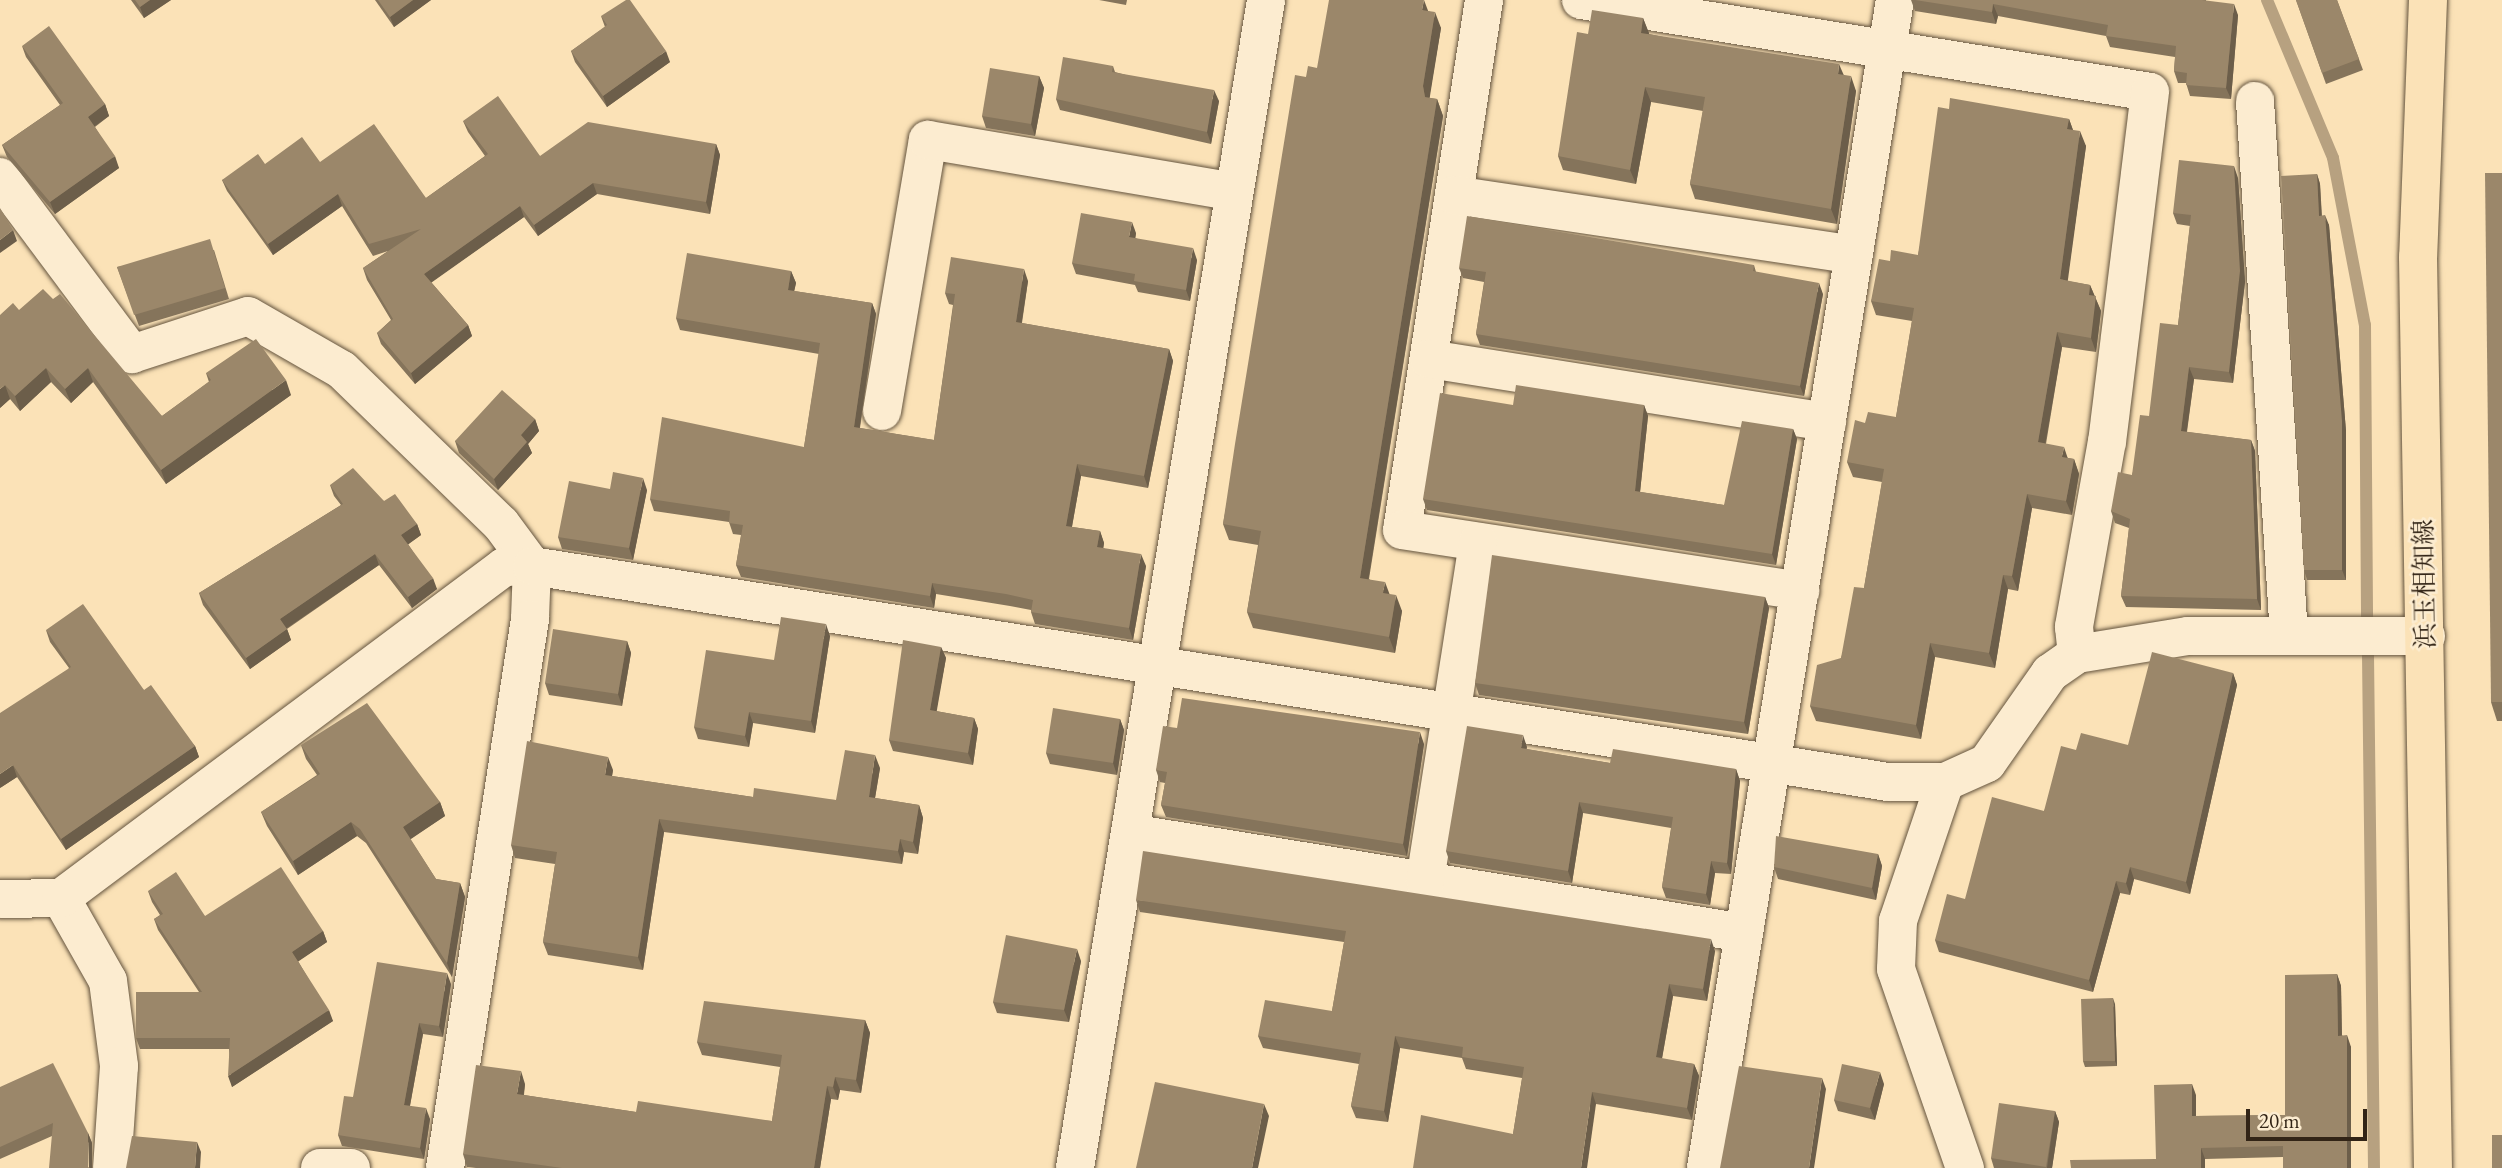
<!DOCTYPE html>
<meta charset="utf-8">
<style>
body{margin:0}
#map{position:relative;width:2502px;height:1168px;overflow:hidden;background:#fbe2b7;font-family:"EB Garamond","Noto Serif JP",serif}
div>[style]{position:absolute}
.stream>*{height:12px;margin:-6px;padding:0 6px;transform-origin:6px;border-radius:6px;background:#b7a180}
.roads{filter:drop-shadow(0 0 2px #64543e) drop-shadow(0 0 2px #64543e)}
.minor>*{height:38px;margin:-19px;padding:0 19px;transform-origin:19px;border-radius:19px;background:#fcecd0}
.major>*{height:38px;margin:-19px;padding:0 19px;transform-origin:19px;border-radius:19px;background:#fbe2b7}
.wall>*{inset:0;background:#85745b}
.shaded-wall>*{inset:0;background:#6c5e4a}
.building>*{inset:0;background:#9b876a}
span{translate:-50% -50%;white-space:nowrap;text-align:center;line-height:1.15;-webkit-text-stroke:5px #fcecd0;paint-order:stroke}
.street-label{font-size:26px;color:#322416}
.scale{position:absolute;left:2246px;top:1109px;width:121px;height:32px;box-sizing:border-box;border:4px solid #322416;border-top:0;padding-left:9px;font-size:21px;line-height:24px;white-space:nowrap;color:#322416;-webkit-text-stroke:5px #fcecd0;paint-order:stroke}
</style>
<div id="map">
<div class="stream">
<i style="left:2267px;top:0;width:171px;rotate:67.3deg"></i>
<i style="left:2333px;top:158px;width:170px;rotate:79.2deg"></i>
<i style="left:2365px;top:325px;width:293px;rotate:89.6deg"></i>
<i style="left:2368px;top:655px;width:513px;rotate:89.33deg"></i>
</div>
<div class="roads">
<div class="minor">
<i style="left:1484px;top:0;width:536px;rotate:98.79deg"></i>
<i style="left:1402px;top:530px;width:403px;rotate:8.7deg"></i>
<i style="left:1581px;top:0;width:576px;rotate:9.18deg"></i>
<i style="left:2150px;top:92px;width:352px;rotate:97deg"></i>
<i style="left:2107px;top:441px;width:189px;rotate:100.1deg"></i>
<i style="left:2074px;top:627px;width:27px;rotate:84deg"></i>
<i style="left:2255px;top:101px;width:536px;rotate:86.36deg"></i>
<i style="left:0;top:177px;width:221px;rotate:53.3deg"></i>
<i style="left:132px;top:354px;width:122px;rotate:-18.1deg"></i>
<i style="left:248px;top:316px;width:108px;rotate:29.9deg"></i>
<i style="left:342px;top:370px;width:221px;rotate:44.1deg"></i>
<i style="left:501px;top:524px;width:52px;rotate:53.6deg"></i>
<i style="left:532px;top:566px;width:53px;rotate:92.2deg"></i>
<i style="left:530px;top:619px;width:556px;rotate:98.8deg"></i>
<i style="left:1454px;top:195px;width:404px;rotate:8.5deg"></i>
<i style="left:1429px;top:359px;width:403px;rotate:9deg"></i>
<i style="left:882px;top:411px;width:275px;rotate:-80.4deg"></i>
<i style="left:928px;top:140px;width:310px;rotate:9.6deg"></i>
<i style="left:1945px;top:782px;width:147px;rotate:108.7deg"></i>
<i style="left:1898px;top:921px;width:48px;rotate:92.4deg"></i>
<i style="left:1896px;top:969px;width:211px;rotate:70.9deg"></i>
<i style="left:1130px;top:833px;width:622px;rotate:9.25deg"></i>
<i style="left:1425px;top:881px;width:343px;rotate:-81.1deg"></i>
<i style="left:61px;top:898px;width:95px;rotate:60.5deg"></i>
<i style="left:108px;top:981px;width:86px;rotate:82.6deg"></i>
<i style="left:119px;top:1066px;width:102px;rotate:93.9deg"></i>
<i style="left:0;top:899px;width:61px;rotate:-0.9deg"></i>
<i style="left:61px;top:898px;width:553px;rotate:-36.77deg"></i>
<i style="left:504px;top:567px;width:28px;rotate:-2deg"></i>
<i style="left:532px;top:566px;width:1373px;rotate:9.05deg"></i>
<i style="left:1888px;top:782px;width:57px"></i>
<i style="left:1945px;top:782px;width:46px;rotate:-24.3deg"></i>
<i style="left:1987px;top:763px;width:110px;rotate:-55deg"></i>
<i style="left:2050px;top:673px;width:33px;rotate:-35deg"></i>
<i style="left:2077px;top:654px;width:112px;rotate:-9.2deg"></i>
<i style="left:2188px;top:636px;width:238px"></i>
<i style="left:320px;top:1168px;width:31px"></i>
<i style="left:1075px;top:1168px;width:1184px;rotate:-80.71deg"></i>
<i style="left:1706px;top:1168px;width:1183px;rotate:-80.81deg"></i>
</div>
<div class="major">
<i style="left:2428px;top:0;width:257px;rotate:92.2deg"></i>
<i style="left:2418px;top:257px;width:911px;rotate:89.06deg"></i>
</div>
</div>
<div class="wall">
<i style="clip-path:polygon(131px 0,171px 0,144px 18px)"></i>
<i style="clip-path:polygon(375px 0,431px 0,394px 27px)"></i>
<i style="clip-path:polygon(1099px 0,1127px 0,1126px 5px)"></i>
<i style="clip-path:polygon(1911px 0,2206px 0,2206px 1px,2238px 15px,2231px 99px,2190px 96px,2186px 83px,2178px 83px,2174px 71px,2175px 57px,2110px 47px,2106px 36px,1998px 16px,1996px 24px,1915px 11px)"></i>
<i style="clip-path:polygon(2296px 0,2337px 0,2363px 70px,2326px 84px)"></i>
<i style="clip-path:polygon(1429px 11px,1441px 28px,1429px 98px,1437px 99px,1443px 116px,1369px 579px,1389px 594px,1402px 611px,1395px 653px,1253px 628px,1247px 612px,1258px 545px,1229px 540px,1223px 524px,1306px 77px,1317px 68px)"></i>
<i style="clip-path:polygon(601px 16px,670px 62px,607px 107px,575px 62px,571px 51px,605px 27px)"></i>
<i style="clip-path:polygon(1643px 18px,1649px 34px,1844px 75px,1856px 91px,1837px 224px,1695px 199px,1690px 184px,1703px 111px,1651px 102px,1636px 184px,1563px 170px,1558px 156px,1588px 34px)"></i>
<i style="clip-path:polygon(22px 46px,105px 104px,109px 116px,95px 127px,119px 168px,55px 214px,7px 157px,2px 145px,60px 105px,26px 57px)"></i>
<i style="clip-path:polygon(1113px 66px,1115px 72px,1219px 101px,1211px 144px,1060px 110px,1056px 99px)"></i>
<i style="clip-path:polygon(1039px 76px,1044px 88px,1035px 136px,986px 128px,982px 116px)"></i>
<i style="clip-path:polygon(1949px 109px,2069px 119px,2073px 130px,2086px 146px,2067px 281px,2090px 285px,2101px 311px,2096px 352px,2062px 347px,2046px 444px,2068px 458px,2074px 459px,2079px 474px,2072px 515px,2032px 508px,2018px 591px,2008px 589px,1995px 668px,1935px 657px,1921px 739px,1816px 721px,1810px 706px,1841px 658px,1864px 588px,1882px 482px,1853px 477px,1847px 462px,1865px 423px,1896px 417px,1912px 321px,1876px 315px,1871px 301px,1890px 261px,1918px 255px)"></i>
<i style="clip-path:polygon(463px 121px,540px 156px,716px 144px,720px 155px,710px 214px,597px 194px,538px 236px,524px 217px,431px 282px,468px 325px,472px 336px,415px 384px,381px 344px,377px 333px,391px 320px,367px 280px,363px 268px,388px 251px,373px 256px,342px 206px,273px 255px,227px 191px,222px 180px,265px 164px,320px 162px,426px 198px,485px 156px,468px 132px)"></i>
<i style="clip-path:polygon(2502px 173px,2502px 721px,2497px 721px,2491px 702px)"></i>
<i style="clip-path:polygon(2317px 174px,2320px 184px,2322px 216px,2329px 225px,2346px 431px,2346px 580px,2307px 580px,2304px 570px)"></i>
<i style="clip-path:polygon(2238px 178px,2245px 282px,2233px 383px,2194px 379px,2187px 432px,2251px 440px,2255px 451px,2261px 610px,2126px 607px,2121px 596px,2129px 528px,2115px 523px,2111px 511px,2132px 475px,2178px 325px,2190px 226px,2177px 224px,2173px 213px)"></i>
<i style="clip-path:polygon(1136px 233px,1135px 238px,1197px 260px,1190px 301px,1138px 292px,1135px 285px,1076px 274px,1072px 263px)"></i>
<i style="clip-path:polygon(214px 250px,229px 299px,139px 326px,117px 267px)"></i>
<i style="clip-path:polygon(1754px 265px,1756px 272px,1823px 294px,1804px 396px,1480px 345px,1476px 334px,1484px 282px,1463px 278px,1459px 268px)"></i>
<i style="clip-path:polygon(791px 271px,796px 283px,794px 291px,872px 303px,876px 314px,860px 428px,934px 440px,953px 305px,949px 304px,945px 293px,1028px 281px,1022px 323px,1169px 349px,1173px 361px,1148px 488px,1081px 476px,1072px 527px,1100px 531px,1104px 543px,1103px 548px,1146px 566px,1133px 640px,1035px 624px,1031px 612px,1031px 610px,1010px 606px,936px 594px,934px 608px,741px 577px,736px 565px,741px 535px,733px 534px,729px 522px,654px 511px,650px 499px,804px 447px,819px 354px,680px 330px,676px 318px)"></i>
<i style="clip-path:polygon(19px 310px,162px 416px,209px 382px,206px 373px,291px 395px,166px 484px,93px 382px,71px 403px,51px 382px,20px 411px,10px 399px,0 408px)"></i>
<i style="clip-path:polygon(1513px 405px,1644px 405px,1648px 416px,1640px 492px,1724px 505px,1793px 429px,1797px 439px,1776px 565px,1427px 510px,1423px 499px)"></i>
<i style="clip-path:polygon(535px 419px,539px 431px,528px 444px,532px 453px,498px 490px,459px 453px,455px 441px)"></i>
<i style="clip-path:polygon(330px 485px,384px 501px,417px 524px,421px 535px,408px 544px,437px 589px,412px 608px,379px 565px,287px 629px,291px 640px,250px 669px,203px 605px,199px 593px,341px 505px,334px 496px)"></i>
<i style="clip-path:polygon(610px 489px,647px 490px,633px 560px,562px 549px,558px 537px)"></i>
<i style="clip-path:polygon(1765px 597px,1769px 608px,1748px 734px,1479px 695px,1475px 683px)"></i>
<i style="clip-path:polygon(46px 630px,144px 690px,195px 746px,199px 757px,66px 850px,17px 777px,0 788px,69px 668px,50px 642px)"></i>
<i style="clip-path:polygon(830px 636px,815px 733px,753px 723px,749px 747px,698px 739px,694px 727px,774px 660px)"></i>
<i style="clip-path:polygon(627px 641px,631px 653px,622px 706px,549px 695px,545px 683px)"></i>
<i style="clip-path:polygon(941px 647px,946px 658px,936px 711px,974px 718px,978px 729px,973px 765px,893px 751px,889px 740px)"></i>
<i style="clip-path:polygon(2233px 673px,2237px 685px,2190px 894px,2134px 879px,2130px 895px,2120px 893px,2093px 992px,1939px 952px,1935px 940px,2044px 811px,2076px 750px,2128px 745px)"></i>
<i style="clip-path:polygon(1120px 719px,1124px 730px,1117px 775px,1050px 764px,1046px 753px)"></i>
<i style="clip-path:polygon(1177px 728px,1424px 744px,1407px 856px,1166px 817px,1161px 805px,1165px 783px,1160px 782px,1156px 770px)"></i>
<i style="clip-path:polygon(301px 745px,440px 802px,445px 816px,410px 839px,436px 879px,460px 883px,465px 897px,452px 977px,366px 843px,357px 836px,298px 875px,267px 826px,261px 812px,317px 775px,306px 759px)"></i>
<i style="clip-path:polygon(1527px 747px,1526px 749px,1610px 763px,1736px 769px,1740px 781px,1731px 874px,1715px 873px,1710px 905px,1666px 898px,1662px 887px,1671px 828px,1583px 813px,1572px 883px,1450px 863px,1446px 851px)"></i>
<i style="clip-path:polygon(880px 768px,875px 798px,919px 805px,923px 818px,918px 854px,904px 852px,902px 864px,664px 832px,643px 970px,548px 955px,543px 942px,555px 864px,515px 858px,511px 845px,613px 770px,612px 776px,753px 797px,836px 800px)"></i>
<i style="clip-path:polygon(1878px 854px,1882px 866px,1876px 900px,1778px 879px,1774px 867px)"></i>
<i style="clip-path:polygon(148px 891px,205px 916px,323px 931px,327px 942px,298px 961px,333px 1021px,232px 1087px,229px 1049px,140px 1049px,136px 1038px,199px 992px,158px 930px,154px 919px,160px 915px,152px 902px)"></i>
<i style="clip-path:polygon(1136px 900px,1715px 951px,1707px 1001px,1673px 996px,1662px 1059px,1694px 1064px,1699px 1076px,1692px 1120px,1596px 1104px,1513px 1134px,1522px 1078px,1466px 1069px,1462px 1058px,1400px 1048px,1388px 1122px,1356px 1118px,1351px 1106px,1359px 1064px,1263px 1048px,1258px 1036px,1332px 1011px,1344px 942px,1140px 912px)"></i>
<i style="clip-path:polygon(1081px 961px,1069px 1022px,997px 1013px,993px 1002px)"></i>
<i style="clip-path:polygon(2337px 974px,2341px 986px,2342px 1035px,2351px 1047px,2351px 1168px,2283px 1168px,2283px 1157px,2205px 1159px,2156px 1159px,2196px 1095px,2196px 1116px,2285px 1115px)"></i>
<i style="clip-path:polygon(451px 984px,443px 1037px,423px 1034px,410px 1106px,430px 1119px,424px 1159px,342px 1146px,338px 1135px,353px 1097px)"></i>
<i style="clip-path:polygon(2115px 1004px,2117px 1066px,2085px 1067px,2083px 1061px)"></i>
<i style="clip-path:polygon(865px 1020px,870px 1033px,861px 1093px,840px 1090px,838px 1100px,831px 1099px,820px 1168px,476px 1168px,467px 1167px,463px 1154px,525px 1084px,524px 1095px,636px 1112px,772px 1121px,780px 1067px,702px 1055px,697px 1042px)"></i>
<i style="clip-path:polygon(1884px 1084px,1875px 1120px,1838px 1111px,1834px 1100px)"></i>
<i style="clip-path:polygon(0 1087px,88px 1133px,92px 1143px,52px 1136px,0 1159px)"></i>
<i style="clip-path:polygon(2055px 1111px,2059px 1122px,2052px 1168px,1994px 1168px,1991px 1158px)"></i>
</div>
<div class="shaded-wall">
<i style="clip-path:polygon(150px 0,171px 0,144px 18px,140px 7px)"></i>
<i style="clip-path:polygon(413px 0,431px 0,394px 27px,390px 17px)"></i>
<i style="clip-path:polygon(1424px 0,1430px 16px,1422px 10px)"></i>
<i style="clip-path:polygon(1993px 4px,1998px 16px,1996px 24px,1992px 12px)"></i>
<i style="clip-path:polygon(2234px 4px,2238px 15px,2231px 99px,2226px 88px)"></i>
<i style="clip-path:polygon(1435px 12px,1441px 28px,1429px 102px,1425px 97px,1423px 86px)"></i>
<i style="clip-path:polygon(1643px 18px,1649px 33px,1646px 48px,1641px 33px)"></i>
<i style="clip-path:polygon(666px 51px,670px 62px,607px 107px,603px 96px)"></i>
<i style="clip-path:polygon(1839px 64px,1845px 78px,1838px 74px)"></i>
<i style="clip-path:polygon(1039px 76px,1044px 88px,1035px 136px,1031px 124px)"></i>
<i style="clip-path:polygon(1851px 76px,1856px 91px,1837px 224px,1831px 209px)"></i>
<i style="clip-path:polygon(1645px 87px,1651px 102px,1636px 184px,1630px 170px)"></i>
<i style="clip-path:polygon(1214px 90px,1219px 101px,1211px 144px,1207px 132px)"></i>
<i style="clip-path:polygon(1437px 99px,1443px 116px,1366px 594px,1360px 578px)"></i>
<i style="clip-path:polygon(105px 104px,109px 116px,92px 128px,88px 117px)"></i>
<i style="clip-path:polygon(2069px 119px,2074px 133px,2067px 129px)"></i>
<i style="clip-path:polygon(2080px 131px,2086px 146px,2066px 294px,2060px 279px)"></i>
<i style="clip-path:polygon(716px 144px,720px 155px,710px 214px,706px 202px)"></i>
<i style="clip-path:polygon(115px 156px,119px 168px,55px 214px,50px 202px)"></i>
<i style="clip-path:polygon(2234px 166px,2238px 178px,2245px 282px,2233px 383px,2229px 372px)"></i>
<i style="clip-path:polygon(2317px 174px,2320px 184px,2322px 226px,2319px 216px)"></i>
<i style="clip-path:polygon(593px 183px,597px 194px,538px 236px,534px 225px)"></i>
<i style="clip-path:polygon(338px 194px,342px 206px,273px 255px,268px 244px)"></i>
<i style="clip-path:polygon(520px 206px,524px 217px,428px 285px,424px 274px)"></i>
<i style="clip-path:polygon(2325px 215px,2329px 225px,2346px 431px,2346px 580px,2342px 570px)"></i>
<i style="clip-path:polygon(1132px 222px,1136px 233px,1134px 249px,1129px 237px)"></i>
<i style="clip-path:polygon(13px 230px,17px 241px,0 253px,0 240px)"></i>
<i style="clip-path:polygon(1193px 248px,1197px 260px,1190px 301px,1186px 290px)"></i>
<i style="clip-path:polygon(1024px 269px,1028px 281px,1020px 333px,1016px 322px)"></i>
<i style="clip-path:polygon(791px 271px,796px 283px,792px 301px,788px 290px)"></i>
<i style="clip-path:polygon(1819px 283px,1823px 294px,1804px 396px,1800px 386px)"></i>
<i style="clip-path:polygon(2090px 285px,2101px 311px,2096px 352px,2091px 338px,2089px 295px)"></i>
<i style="clip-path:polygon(872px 303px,876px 314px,858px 439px,854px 427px)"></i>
<i style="clip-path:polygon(468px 325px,472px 336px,415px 384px,411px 373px)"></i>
<i style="clip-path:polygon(2057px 332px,2062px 347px,2043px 457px,2038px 442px)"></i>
<i style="clip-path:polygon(1169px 349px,1173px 361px,1148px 488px,1144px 476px)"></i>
<i style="clip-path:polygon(2189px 367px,2194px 379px,2185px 443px,2181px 431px)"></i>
<i style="clip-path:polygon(46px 368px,51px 382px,20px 411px,15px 396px)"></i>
<i style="clip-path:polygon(88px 368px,93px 382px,71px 403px,65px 389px)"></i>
<i style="clip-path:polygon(286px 380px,291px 395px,166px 484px,161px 470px)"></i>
<i style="clip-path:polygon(5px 385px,10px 399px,0 408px,0 389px)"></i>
<i style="clip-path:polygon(1644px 405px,1648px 416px,1639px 502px,1635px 491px)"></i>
<i style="clip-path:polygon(535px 419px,539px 431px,528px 444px,532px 453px,498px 490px,494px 479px,521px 435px)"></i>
<i style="clip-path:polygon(1793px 429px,1797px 439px,1776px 565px,1772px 554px)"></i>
<i style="clip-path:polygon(2251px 440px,2255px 451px,2261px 610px,2257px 599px)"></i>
<i style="clip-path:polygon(2064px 447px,2069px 462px,2062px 457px)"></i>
<i style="clip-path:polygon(2074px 459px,2079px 474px,2072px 515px,2066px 501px)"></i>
<i style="clip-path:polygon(1077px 464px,1081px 476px,1070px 537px,1066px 526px)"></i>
<i style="clip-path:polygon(643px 478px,647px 490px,633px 560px,629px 548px)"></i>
<i style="clip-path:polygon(2027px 494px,2032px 508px,2018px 591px,2012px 576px)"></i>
<i style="clip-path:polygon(417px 524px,421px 535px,406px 546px,401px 535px)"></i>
<i style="clip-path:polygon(1100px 531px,1104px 543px,1102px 559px,1097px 547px)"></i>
<i style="clip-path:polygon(375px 554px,379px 565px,284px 630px,280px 619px)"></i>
<i style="clip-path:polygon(1141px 554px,1146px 566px,1133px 640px,1129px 628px)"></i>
<i style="clip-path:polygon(2003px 575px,2008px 589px,1995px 668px,1989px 653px)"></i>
<i style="clip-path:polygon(433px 578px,437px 589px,412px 608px,408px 597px)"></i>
<i style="clip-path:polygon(1385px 582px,1391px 598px,1383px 593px)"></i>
<i style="clip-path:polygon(932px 583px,936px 594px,934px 608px,930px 596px)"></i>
<i style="clip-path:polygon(1396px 595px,1402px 611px,1395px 653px,1389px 637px)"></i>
<i style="clip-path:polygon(1765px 597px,1769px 608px,1748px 734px,1744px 722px)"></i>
<i style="clip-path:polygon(826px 624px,830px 636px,815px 733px,811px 721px)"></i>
<i style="clip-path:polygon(287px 629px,291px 640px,250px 669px,246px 658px)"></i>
<i style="clip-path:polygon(627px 641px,631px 653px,622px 706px,618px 694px)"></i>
<i style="clip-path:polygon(1930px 643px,1935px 657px,1921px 739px,1916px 725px)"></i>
<i style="clip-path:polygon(941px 647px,946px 658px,935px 721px,930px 710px)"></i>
<i style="clip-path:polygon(2233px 673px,2237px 685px,2190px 894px,2186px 882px)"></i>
<i style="clip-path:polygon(749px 712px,753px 723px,749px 747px,745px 736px)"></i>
<i style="clip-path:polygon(974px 718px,978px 729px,973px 765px,968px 753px)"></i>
<i style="clip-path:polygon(1120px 719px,1124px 730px,1117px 775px,1113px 763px)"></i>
<i style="clip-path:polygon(1420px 732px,1424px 744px,1407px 856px,1403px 844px)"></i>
<i style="clip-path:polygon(1523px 735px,1527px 747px,1525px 759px,1521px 748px)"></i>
<i style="clip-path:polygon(195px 746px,199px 757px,66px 850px,61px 839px)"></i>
<i style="clip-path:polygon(875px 755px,880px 768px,873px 810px,869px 797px)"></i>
<i style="clip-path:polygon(608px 757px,613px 770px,610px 788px,605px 775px)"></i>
<i style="clip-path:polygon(13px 765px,17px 777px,0 788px,0 774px)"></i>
<i style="clip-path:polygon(1736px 769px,1740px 781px,1731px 874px,1727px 863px)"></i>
<i style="clip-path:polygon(440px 802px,445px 816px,408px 841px,403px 827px)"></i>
<i style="clip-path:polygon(1579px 802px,1583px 813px,1572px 883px,1568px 871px)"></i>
<i style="clip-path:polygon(919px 805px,923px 818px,918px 854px,913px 842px)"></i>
<i style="clip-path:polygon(659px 819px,664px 832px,643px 970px,638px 957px)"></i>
<i style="clip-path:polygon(351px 822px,357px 836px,298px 875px,293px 861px)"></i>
<i style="clip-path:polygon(900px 839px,904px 852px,902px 864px,898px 851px)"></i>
<i style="clip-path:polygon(1878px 854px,1882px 866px,1876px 900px,1872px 888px)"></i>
<i style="clip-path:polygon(1711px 861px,1715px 873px,1710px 905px,1706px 894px)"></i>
<i style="clip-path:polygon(2130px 867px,2134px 879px,2130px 895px,2126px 883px)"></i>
<i style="clip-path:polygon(2116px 881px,2120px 893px,2093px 992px,2089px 980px)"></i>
<i style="clip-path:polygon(460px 883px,465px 897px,452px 977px,447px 963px)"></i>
<i style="clip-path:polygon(323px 931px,327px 942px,296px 963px,292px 952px)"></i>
<i style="clip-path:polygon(1711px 939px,1715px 951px,1707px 1001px,1703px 989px)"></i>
<i style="clip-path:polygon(1077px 949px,1081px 961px,1069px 1022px,1064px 1010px)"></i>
<i style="clip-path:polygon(447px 973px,451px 984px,443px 1037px,439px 1026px)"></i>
<i style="clip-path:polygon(2337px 974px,2341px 986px,2342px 1047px,2338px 1036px)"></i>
<i style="clip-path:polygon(1669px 984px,1673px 996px,1660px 1069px,1656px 1057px)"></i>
<i style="clip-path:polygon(2113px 998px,2115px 1004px,2117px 1066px,2115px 1061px)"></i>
<i style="clip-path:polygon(329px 1010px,333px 1021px,232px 1087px,228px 1076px)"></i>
<i style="clip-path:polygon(865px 1020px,870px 1033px,861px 1093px,856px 1080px)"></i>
<i style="clip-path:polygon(419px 1023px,423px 1034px,408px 1116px,404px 1105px)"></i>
<i style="clip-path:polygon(2347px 1035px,2351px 1047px,2351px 1168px,2347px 1168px)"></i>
<i style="clip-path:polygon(1395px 1036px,1400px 1048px,1388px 1122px,1384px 1111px)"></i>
<i style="clip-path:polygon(1694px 1064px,1699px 1076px,1692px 1120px,1687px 1108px)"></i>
<i style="clip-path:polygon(521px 1071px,525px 1084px,522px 1107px,517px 1094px)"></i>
<i style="clip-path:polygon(1880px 1072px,1884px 1084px,1875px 1120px,1870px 1108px)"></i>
<i style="clip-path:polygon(835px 1077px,840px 1090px,838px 1100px,833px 1087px)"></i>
<i style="clip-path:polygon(1822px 1078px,1826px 1089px,1814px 1168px,1809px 1168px)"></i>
<i style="clip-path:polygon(2192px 1084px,2196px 1095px,2196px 1127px,2192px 1116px)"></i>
<i style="clip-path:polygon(827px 1086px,831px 1099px,820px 1168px,814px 1168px)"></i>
<i style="clip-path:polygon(1592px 1092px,1596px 1104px,1587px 1168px,1581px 1168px)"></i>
<i style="clip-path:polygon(1264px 1104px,1269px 1116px,1258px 1168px,1252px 1168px)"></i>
<i style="clip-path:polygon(426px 1108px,430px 1119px,424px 1159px,420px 1148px)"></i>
<i style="clip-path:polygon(2055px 1111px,2059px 1122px,2052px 1168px,2047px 1168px)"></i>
<i style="clip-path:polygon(88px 1133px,92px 1143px,92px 1168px,89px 1168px)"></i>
<i style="clip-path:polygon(197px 1142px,201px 1152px,200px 1168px,195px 1168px)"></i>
<i style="clip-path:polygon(2201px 1148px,2205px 1159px,2205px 1168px,2201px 1168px)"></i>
</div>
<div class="building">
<i style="clip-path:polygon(135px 0,150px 0,140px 7px)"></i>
<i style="clip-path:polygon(378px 0,413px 0,390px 17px)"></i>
<i style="clip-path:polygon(626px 0,630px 0,666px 51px,603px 96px,571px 51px,607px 25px,601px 16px)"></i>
<i style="clip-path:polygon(1329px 0,1424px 0,1422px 10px,1435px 12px,1423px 86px,1425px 97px,1437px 99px,1360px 578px,1385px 582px,1383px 593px,1396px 595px,1389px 637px,1247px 612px,1261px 531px,1223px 524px,1235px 444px,1295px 75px,1306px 77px,1308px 66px,1317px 68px)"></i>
<i style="clip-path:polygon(1915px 0,2202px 0,2234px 4px,2226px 88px,2186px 85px,2187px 73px,2174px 71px,2176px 46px,2106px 36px,2108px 25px,1993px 4px,1992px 12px)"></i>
<i style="clip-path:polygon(2296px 0,2337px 0,2359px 59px,2322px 73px)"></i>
<i style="clip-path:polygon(1592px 10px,1643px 18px,1641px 33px,1839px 64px,1838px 74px,1851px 76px,1831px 209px,1690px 184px,1705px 97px,1645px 87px,1630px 170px,1558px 156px,1577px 32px,1588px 34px)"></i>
<i style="clip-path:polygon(49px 26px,105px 104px,88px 117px,115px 156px,50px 202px,2px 145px,63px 103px,22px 46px)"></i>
<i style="clip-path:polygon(1063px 57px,1113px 66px,1112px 72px,1214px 90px,1207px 132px,1056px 99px)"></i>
<i style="clip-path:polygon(990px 68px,1039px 76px,1031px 124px,982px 116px)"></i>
<i style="clip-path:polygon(498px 96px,540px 156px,588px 122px,716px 144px,706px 202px,593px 183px,534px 225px,520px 206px,424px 274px,468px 325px,411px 373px,377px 333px,393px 319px,363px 268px,421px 229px,369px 244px,338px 194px,268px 244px,222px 180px,258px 154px,265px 164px,302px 137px,320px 162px,374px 124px,426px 198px,488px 154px,463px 121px)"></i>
<i style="clip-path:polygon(1950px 98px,2069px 119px,2067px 129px,2080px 131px,2060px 279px,2090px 285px,2089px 295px,2096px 296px,2091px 338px,2057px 332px,2038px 442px,2064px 447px,2062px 457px,2074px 459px,2066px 501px,2027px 494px,2012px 576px,2003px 575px,1989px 653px,1930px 643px,1916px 725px,1810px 706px,1817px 665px,1841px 658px,1854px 587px,1864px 588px,1884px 469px,1847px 462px,1855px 420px,1865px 423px,1868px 412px,1896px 417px,1914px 308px,1871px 301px,1879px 259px,1890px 261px,1891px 250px,1918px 255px,1938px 107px,1949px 109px)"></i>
<i style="clip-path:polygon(2179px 160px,2234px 166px,2240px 271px,2229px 372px,2189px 367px,2181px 431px,2251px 440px,2257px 599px,2121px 596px,2130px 519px,2111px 511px,2118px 472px,2132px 475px,2140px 415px,2149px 416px,2160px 323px,2178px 325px,2191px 215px,2173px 213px)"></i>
<i style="clip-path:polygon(2485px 173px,2502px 173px,2502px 702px,2491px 702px)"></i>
<i style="clip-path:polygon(2317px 174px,2319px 216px,2325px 215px,2342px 421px,2342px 570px,2304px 570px,2281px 176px)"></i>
<i style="clip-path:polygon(0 208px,13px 230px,0 240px)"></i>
<i style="clip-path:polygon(1081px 213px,1132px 222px,1129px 237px,1193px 248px,1186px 290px,1134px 281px,1135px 274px,1072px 263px)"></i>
<i style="clip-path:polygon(1467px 216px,1754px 265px,1753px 271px,1819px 283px,1800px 386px,1476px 334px,1486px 272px,1459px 268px)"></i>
<i style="clip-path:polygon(210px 239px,225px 288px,134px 315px,117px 267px)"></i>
<i style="clip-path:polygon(687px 253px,791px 271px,788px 290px,872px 303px,854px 427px,934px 440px,955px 294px,945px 293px,951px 257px,1024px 269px,1016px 322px,1169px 349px,1144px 476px,1077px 464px,1066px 526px,1100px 531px,1097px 547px,1141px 554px,1129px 628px,1031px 612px,1033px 600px,1006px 594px,932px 583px,930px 596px,736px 565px,743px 525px,729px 523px,730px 511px,650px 499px,662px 417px,804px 447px,820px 343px,676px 318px)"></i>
<i style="clip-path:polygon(43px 289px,53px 299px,60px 294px,162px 416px,211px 380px,206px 373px,256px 339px,286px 380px,161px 470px,88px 368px,65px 389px,46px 368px,15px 396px,5px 385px,0 389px,0 315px,13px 303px,19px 310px)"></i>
<i style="clip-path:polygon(1516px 385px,1644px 405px,1635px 491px,1724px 505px,1742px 421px,1793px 429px,1772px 554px,1423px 499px,1440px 393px,1513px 405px)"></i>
<i style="clip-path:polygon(502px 390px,535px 419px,521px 435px,527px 442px,494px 479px,455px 441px)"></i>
<i style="clip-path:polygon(353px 468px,384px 501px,395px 494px,417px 524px,401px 535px,433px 578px,408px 597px,375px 554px,280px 619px,287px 629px,246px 658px,199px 593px,343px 504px,330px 485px)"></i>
<i style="clip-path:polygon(613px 472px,643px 478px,629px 548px,558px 537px,569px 481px,610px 489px)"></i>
<i style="clip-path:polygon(1492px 555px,1765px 597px,1744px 722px,1475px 683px)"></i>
<i style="clip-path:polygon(83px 604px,144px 690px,151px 685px,195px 746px,61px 839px,13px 765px,0 774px,0 713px,71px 667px,46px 630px)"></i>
<i style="clip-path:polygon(781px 617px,826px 624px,811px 721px,749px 712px,745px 736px,694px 727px,706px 650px,774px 660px)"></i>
<i style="clip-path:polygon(553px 629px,627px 641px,618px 694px,545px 683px)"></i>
<i style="clip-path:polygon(903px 640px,941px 647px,930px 710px,974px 718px,968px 753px,889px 740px)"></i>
<i style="clip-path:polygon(2152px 652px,2233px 673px,2186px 882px,2130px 867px,2126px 883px,2116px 881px,2089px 980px,1935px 940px,1947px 894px,1965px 899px,1992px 797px,2044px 811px,2061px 746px,2076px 750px,2081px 733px,2128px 745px)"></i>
<i style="clip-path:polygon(1182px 698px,1420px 732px,1403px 844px,1161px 805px,1167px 772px,1156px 770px,1163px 726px,1177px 728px)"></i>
<i style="clip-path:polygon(367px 703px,440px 802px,403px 827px,436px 879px,460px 883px,447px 963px,360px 829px,351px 822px,293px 861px,261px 812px,320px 774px,301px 745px)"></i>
<i style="clip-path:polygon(1053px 708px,1120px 719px,1113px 763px,1046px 753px)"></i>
<i style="clip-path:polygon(1467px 726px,1523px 735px,1521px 748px,1610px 763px,1613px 749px,1736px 769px,1727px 863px,1711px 861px,1706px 894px,1662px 887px,1673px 817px,1579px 802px,1568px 871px,1446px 851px)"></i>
<i style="clip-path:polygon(527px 741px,608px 757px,605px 775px,753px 797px,754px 788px,836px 800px,845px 750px,875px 755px,869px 797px,919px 805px,913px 842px,900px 839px,898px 851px,659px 819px,638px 957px,543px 942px,557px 852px,511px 845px)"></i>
<i style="clip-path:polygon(1776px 836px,1878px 854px,1872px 888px,1774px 867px)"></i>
<i style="clip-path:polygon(1143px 851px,1711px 939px,1703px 989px,1669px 984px,1656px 1057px,1694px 1064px,1687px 1108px,1592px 1092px,1581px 1168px,1413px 1168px,1421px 1115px,1513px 1134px,1524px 1067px,1462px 1057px,1463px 1047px,1395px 1036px,1384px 1111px,1351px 1106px,1361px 1053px,1258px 1036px,1265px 1000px,1332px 1011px,1346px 931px,1136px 900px)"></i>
<i style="clip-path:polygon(281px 867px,323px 931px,292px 952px,329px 1010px,228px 1076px,230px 1038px,136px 1038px,136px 992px,202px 992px,154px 919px,163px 914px,148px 891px,176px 872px,205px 916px)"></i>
<i style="clip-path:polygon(1006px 935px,1077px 949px,1064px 1010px,993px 1002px)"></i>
<i style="clip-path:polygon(377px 962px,447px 973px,439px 1026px,419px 1023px,404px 1105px,426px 1108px,420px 1148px,338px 1135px,344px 1096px,353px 1097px)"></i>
<i style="clip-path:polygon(2337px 974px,2338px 1036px,2347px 1035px,2347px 1168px,2283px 1168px,2283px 1146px,2201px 1148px,2201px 1168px,2071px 1168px,2070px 1160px,2156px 1159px,2154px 1085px,2192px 1084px,2192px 1116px,2285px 1115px,2285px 975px)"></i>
<i style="clip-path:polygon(2113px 998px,2115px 1061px,2083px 1061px,2081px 999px)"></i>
<i style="clip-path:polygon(704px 1001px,865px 1020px,856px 1080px,835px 1077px,833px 1087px,827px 1086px,814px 1168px,562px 1168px,463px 1154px,476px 1065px,521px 1071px,517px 1094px,636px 1112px,638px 1101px,772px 1121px,782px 1055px,697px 1042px)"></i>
<i style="clip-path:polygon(53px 1063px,88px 1133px,88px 1167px,90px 1168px,49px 1168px,53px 1123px,0 1147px,0 1087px)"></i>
<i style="clip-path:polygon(1842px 1064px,1880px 1072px,1870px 1108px,1834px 1100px)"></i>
<i style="clip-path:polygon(1739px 1066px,1822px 1078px,1809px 1168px,1720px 1168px)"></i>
<i style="clip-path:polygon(1155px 1082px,1264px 1104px,1252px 1168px,1136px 1168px)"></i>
<i style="clip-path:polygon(1999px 1103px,2055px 1111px,2046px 1167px,1991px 1158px)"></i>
<i style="clip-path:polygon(2492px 1135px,2502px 1135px,2502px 1168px,2492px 1168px)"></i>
<i style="clip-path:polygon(132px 1136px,197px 1142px,195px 1168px,126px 1168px)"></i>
</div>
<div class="street-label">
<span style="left:2425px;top:584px;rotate:-91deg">浜玉相知線</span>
</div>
<div class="scale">20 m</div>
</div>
